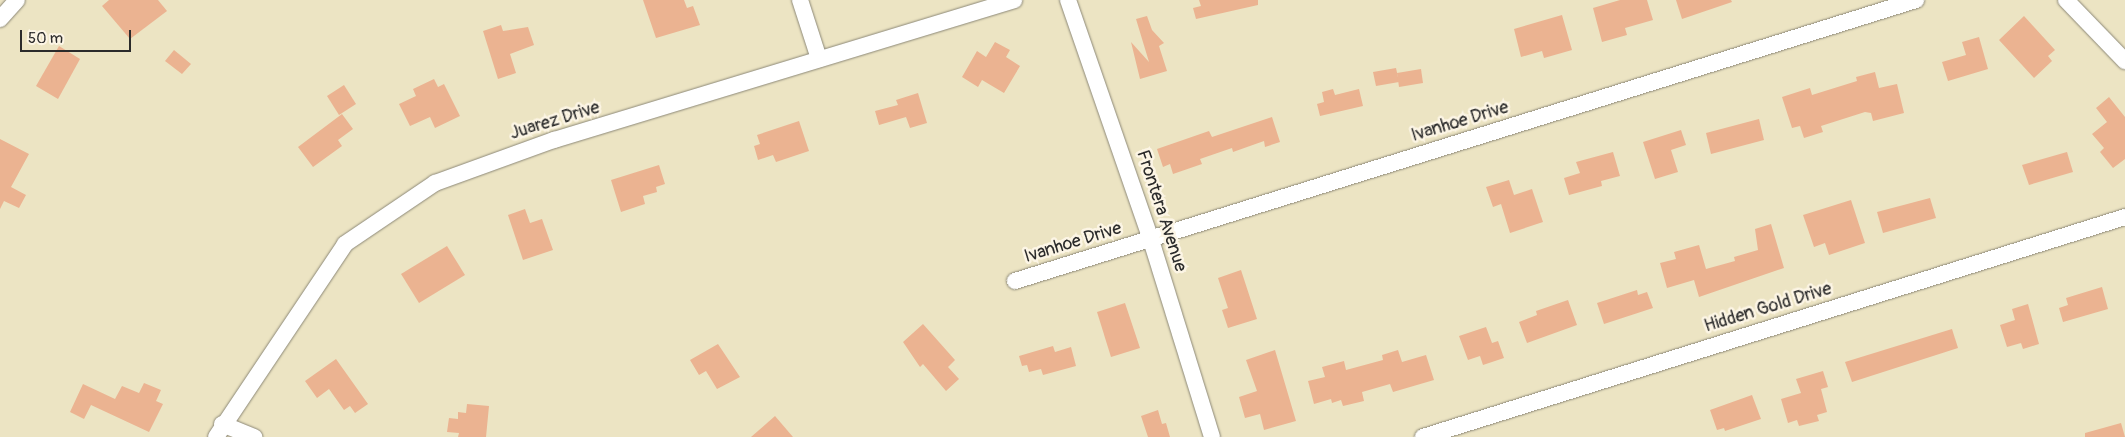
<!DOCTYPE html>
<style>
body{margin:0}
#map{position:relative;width:2125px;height:437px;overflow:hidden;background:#ece4c3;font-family:Pangolin,sans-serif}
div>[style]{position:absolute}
.building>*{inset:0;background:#ebb391}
.roads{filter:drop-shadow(0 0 1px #8c8877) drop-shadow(0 0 1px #8c8877)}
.street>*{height:16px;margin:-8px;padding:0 8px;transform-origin:8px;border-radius:8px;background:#fff}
span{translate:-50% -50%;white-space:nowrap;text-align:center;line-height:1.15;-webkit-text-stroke:5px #fcf5e5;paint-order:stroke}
.street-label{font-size:18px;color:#2b2b2b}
.scale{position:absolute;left:20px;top:30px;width:111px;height:22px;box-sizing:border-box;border:2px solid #2b2b2b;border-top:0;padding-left:6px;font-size:15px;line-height:18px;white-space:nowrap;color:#2b2b2b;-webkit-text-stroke:4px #fcf5e5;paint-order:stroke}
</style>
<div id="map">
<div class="building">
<i style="clip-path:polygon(109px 0,158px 0,167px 11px,130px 39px,102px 6px)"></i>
<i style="clip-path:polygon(643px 0,684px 0,687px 8px,693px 6px,700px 25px,656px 38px)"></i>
<i style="clip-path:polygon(1199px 0,1258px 0,1258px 5px,1196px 19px,1193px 8px,1201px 6px)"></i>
<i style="clip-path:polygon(1620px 0,1647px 0,1653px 20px,1625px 28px,1627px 35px,1602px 42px,1593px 8px)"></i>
<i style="clip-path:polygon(1676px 0,1731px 0,1732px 2px,1682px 19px)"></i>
<i style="clip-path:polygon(1562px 15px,1572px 50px,1544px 58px,1542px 51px,1521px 57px,1514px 29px)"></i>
<i style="clip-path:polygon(1147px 16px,1152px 30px,1164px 43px,1159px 46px,1167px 71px,1140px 79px,1131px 42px,1149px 62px,1136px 19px)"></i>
<i style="clip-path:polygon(2024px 16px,2055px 50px,2048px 56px,2052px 61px,2034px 78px,1999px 40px)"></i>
<i style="clip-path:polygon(501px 25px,503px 31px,528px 27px,534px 45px,510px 54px,516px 73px,498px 79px,483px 31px)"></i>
<i style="clip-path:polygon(1979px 37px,1988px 69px,1948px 81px,1942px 62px,1966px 55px,1962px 42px)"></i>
<i style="clip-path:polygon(995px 42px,1010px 50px,1006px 57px,1020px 66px,1004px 93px,982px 80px,978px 87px,962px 77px,977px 51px,986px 57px)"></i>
<i style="clip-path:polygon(59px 46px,80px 59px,58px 99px,36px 86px)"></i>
<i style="clip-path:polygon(174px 50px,191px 64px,182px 74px,165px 61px)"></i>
<i style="clip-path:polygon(1396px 68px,1399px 82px,1376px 86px,1373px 72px)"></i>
<i style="clip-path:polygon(1421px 69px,1423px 83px,1399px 87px,1397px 73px)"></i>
<i style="clip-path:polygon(1875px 72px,1879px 88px,1897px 84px,1904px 113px,1873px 121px,1871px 113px,1865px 112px,1821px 126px,1823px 132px,1804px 138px,1800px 126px,1792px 128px,1782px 97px,1810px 88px,1812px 95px,1857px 81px,1856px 77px)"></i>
<i style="clip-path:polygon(434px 79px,438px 87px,444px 84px,460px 116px,435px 128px,430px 117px,410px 126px,399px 104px,416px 96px,413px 89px)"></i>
<i style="clip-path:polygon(344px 85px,356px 104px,339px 115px,327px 96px)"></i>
<i style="clip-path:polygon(1333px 89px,1335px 95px,1359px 89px,1363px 106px,1320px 116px,1317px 104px,1324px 102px,1322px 92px)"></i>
<i style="clip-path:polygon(918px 93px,927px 123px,910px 128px,906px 117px,879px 125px,875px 111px,898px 105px,896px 100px)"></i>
<i style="clip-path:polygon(2109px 97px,2125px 117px,2125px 159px,2113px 168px,2100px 152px,2104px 148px,2092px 134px,2107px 122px,2096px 108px)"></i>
<i style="clip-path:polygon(342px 114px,353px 129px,338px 140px,342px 146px,313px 167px,298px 147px)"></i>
<i style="clip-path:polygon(1272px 117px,1280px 142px,1265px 147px,1264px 141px,1233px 152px,1232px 148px,1200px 159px,1202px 164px,1173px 174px,1170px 164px,1163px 167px,1157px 149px,1209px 131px,1212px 137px)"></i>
<i style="clip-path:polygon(1759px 119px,1764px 140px,1711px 154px,1706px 133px)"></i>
<i style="clip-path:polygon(799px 121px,809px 151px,776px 162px,773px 155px,758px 160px,754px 146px,760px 144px,757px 135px)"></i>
<i style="clip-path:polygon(1681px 130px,1686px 145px,1671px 150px,1678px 172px,1655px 179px,1643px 142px)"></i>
<i style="clip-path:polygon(0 139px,29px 154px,11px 187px,26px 195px,19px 208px,4px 201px,0 209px)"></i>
<i style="clip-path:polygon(1613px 152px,1620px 176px,1601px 181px,1602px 186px,1569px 195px,1564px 178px,1580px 173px,1576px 162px)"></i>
<i style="clip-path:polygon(2067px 152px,2073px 172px,2029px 185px,2022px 165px)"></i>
<i style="clip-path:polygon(659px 165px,665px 184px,656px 187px,657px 192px,643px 196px,645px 204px,621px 212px,611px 180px)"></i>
<i style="clip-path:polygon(1509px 180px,1514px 195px,1532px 189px,1543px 222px,1510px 233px,1501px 204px,1493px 207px,1486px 187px)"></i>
<i style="clip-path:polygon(1930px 198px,1936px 218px,1883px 233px,1877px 212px)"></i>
<i style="clip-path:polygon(1851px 200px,1865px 243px,1829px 255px,1825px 243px,1814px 247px,1803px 215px)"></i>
<i style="clip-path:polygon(525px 209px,530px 223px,542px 219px,553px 250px,523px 260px,508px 215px)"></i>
<i style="clip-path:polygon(1771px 224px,1784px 268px,1699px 297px,1694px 280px,1667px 288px,1660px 263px,1676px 259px,1674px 252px,1699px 245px,1706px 269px,1735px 261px,1734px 257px,1758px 250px,1755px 229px)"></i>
<i style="clip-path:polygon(447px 246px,465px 275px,419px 303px,401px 274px)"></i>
<i style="clip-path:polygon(1241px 270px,1257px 319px,1228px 328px,1222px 310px,1228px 308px,1218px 278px)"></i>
<i style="clip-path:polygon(2102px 287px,2108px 309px,2063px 322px,2059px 308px,2068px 305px,2066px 298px)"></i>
<i style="clip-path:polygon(1637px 290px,1638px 295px,1647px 292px,1653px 308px,1604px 324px,1597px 303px)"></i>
<i style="clip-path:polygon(1568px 300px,1577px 325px,1527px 343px,1519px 322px,1537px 315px,1536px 311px)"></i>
<i style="clip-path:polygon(1125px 303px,1140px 348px,1111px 357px,1097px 312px)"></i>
<i style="clip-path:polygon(2028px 304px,2039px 344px,2023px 349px,2021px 343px,2007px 347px,2000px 325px,2015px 320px,2012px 309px)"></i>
<i style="clip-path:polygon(923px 324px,955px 360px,948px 367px,959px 379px,946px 391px,923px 364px,920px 367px,903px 342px)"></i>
<i style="clip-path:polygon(1486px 327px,1492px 343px,1498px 341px,1504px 358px,1483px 365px,1480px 356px,1468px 360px,1459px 336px)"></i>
<i style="clip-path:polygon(1952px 329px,1958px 348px,1852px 382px,1845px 362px)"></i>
<i style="clip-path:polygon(718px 344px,740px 377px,717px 389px,706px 371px,699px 375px,690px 360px)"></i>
<i style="clip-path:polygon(1053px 346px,1055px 352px,1071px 347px,1076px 366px,1043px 375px,1041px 369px,1029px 372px,1027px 365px,1022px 366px,1019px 356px)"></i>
<i style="clip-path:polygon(1275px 350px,1296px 421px,1264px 430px,1260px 414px,1245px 418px,1239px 397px,1257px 391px,1246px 360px)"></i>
<i style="clip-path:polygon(1398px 350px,1402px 362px,1426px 355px,1434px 380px,1393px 392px,1390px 384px,1362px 392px,1364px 401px,1343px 406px,1341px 400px,1332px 403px,1331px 399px,1314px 404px,1308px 381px,1325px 377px,1322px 367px,1344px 361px,1346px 370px,1383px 360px,1382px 355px)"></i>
<i style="clip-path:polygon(336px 359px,368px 404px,355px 413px,350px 406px,344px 410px,329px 389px,317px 398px,305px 381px)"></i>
<i style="clip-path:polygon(1823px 371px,1828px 387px,1821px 389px,1827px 412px,1817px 415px,1819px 421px,1799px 426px,1797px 420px,1788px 423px,1781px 399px,1801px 393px,1796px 379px)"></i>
<i style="clip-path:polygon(144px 383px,161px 390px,156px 401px,163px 404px,149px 432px,91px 405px,84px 419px,70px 412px,83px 384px,115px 399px,122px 386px,139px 393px)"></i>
<i style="clip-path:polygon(1752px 395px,1761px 419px,1725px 431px,1724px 428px,1717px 430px,1710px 410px)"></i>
<i style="clip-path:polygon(467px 404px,489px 406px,486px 437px,458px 437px,459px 433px,447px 432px,449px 418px,458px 419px,458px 412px,466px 413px)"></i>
<i style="clip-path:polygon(1158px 410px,1162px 424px,1166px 423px,1170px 437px,1148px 437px,1141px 416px)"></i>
<i style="clip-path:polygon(775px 416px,793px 437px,751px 437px)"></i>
<i style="clip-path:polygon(2121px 423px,2125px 437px,2085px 437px,2085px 433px)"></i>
</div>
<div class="roads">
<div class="street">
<i style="left:800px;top:0;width:62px;rotate:72.1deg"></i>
<i style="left:1068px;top:0;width:254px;rotate:70.9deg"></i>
<i style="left:1151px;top:240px;width:206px;rotate:72.8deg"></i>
<i style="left:2066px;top:0;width:85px;rotate:46deg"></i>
<i style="left:0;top:19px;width:25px;rotate:-48deg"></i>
<i style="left:1015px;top:281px;width:944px;rotate:-17.32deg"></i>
<i style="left:222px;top:424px;width:35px;rotate:22deg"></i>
<i style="left:216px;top:437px;width:232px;rotate:-56.2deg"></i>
<i style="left:345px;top:244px;width:109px;rotate:-34.1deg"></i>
<i style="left:435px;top:183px;width:127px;rotate:-19.9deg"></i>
<i style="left:554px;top:140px;width:481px;rotate:-16.9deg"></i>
<i style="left:1423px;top:437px;width:736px;rotate:-17.4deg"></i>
</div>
</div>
<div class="street-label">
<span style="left:555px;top:121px;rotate:-17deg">Juarez Drive</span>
<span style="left:1460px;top:122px;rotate:-17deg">Ivanhoe Drive</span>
<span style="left:1161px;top:211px;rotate:72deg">Frontera Avenue</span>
<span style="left:1073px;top:243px;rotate:-17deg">Ivanhoe Drive</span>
<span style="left:1768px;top:308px;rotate:-17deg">Hidden Gold Drive</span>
</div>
<div class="scale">50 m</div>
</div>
